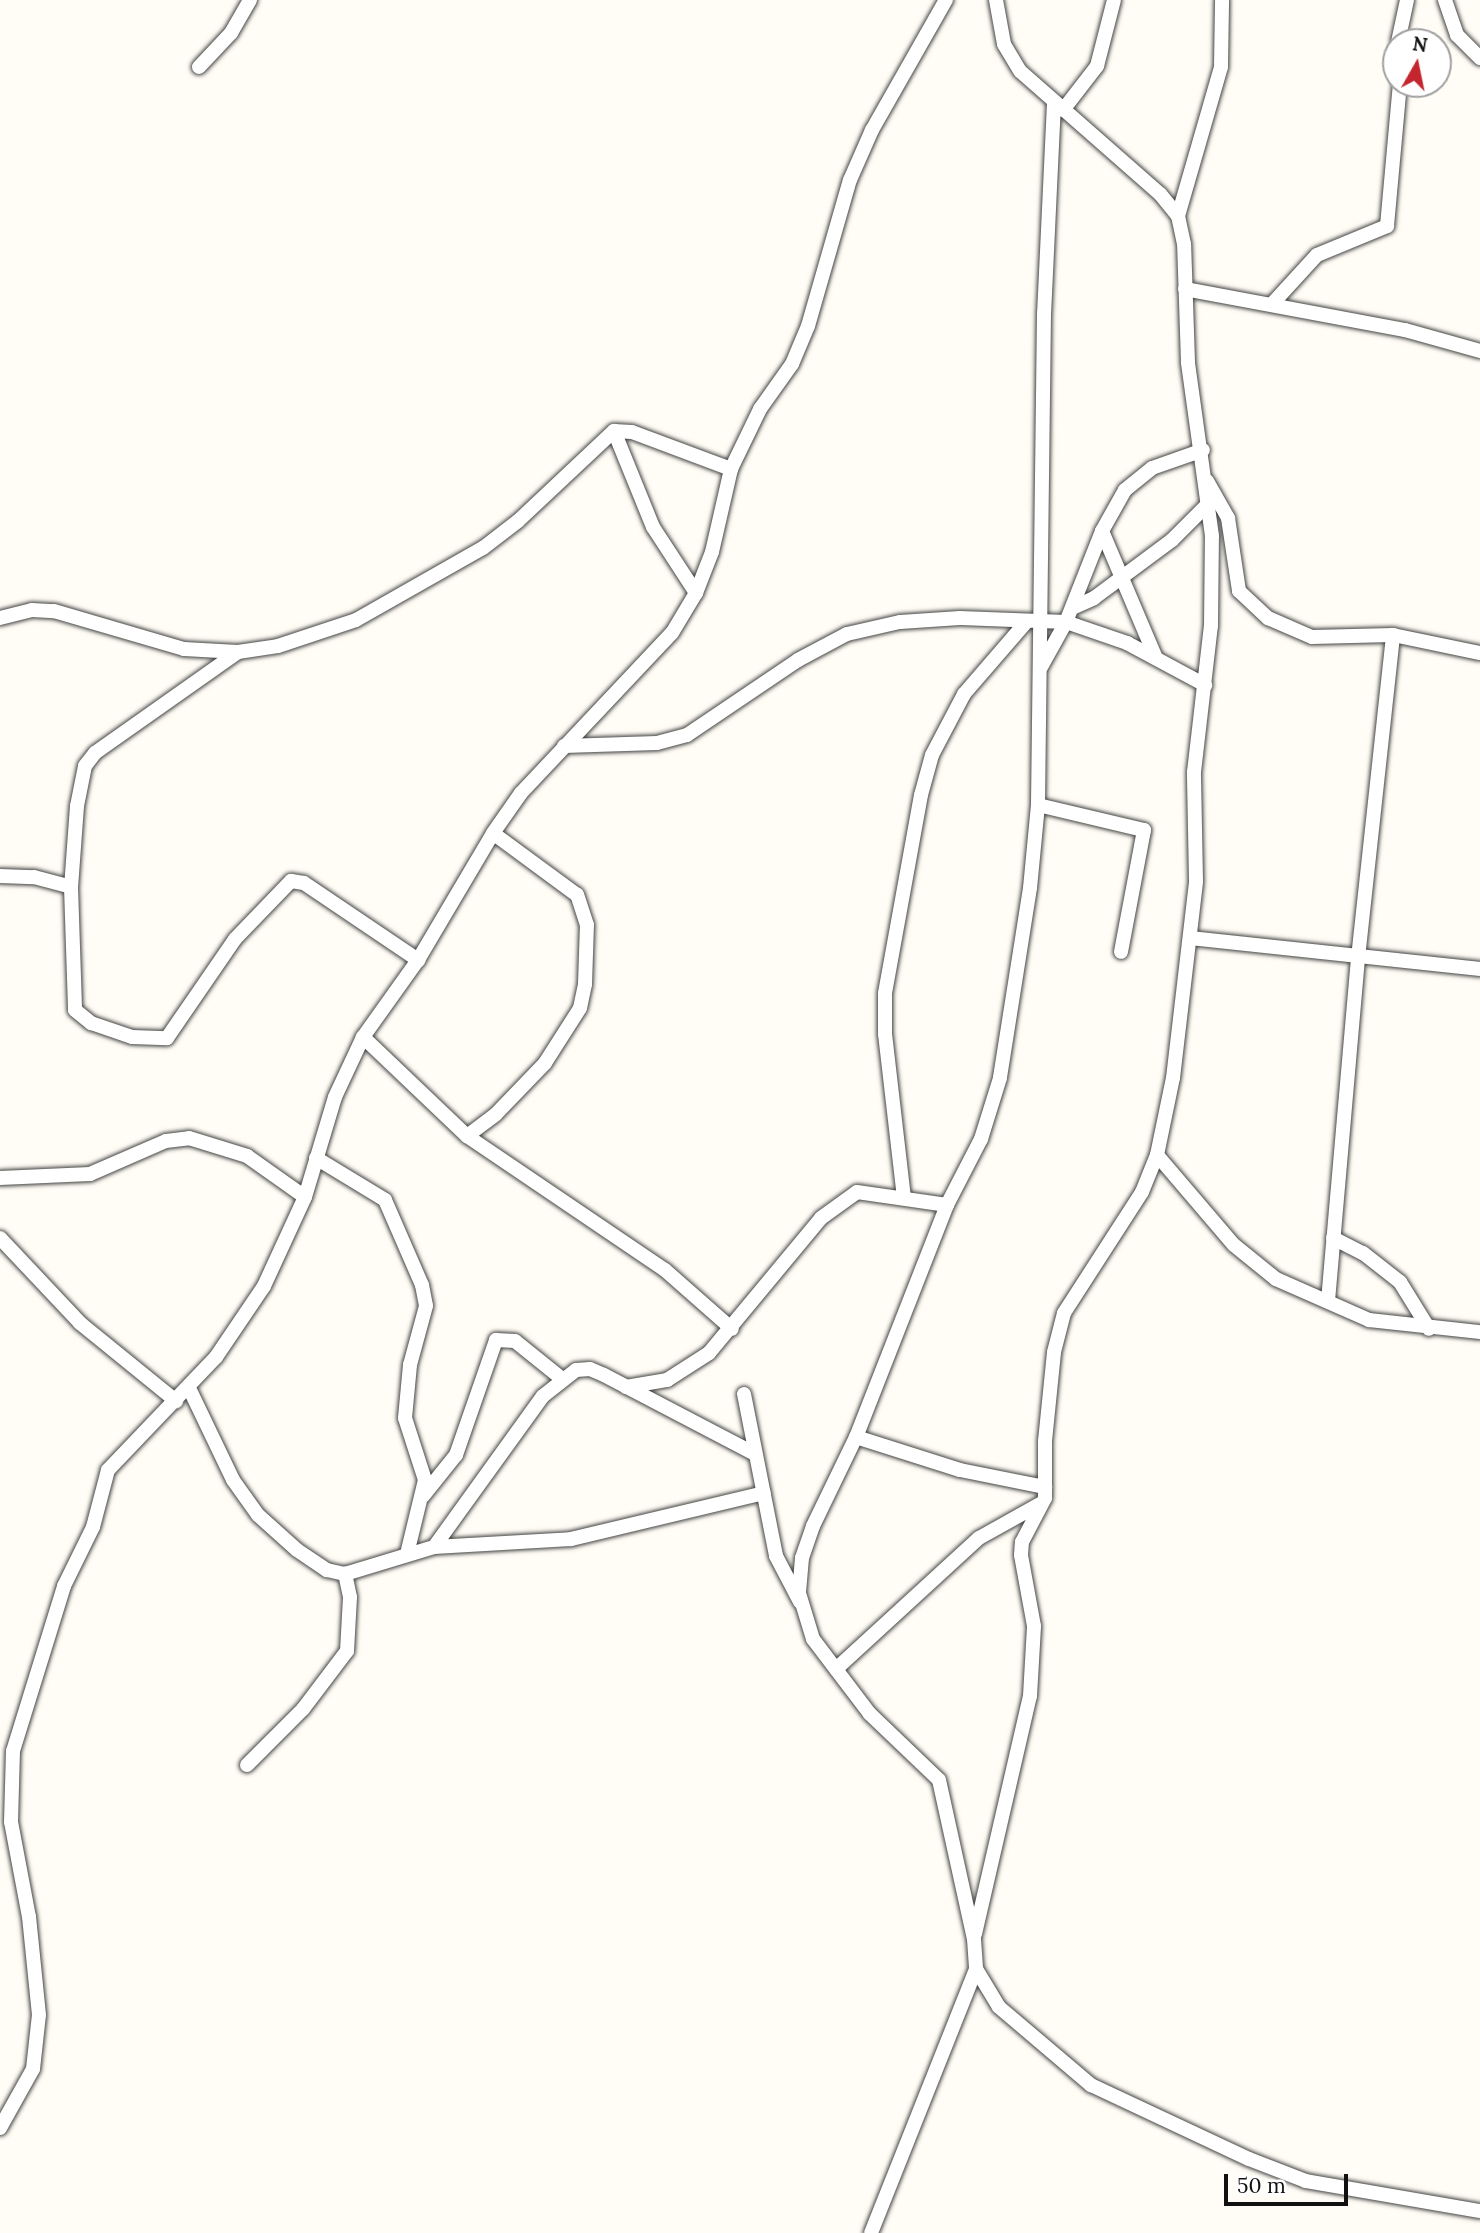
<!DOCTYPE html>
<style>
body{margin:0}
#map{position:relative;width:1480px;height:2233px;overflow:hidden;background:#fffdf5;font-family:Lora,serif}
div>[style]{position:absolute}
.roads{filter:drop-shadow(0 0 2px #444) drop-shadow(0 0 2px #444)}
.minor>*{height:14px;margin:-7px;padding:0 7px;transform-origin:7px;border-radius:7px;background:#fff}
span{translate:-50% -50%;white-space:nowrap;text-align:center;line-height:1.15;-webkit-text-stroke:7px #fff;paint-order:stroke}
.north{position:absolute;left:1382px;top:28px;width:70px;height:70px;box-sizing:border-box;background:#fff;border:2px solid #a0a0a0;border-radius:50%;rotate:9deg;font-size:19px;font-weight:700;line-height:28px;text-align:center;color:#111}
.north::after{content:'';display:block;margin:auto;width:24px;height:32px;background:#c4262e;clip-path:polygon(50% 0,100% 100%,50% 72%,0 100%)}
.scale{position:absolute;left:1224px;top:2174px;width:124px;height:32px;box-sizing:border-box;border:4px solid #111;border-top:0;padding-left:9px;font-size:21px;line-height:24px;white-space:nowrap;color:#111;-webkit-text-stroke:5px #fff;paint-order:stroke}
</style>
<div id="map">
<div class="roads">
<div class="minor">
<i style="left:1445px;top:0;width:37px;rotate:71deg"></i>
<i style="left:1457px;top:35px;width:33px;rotate:45deg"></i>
<i style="left:1398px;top:42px;width:43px;rotate:-77.9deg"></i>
<i style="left:199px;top:67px;width:47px;rotate:-46.7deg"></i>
<i style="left:231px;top:33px;width:38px;rotate:-60deg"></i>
<i style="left:1054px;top:103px;width:210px;rotate:92.7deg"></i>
<i style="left:1044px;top:313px;width:492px;rotate:90.7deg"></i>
<i style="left:1038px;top:805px;width:83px;rotate:95.5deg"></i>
<i style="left:1030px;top:888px;width:192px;rotate:99deg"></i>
<i style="left:1000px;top:1078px;width:64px;rotate:107.3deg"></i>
<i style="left:981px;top:1139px;width:74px;rotate:117.3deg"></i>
<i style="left:947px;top:1205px;width:249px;rotate:111.4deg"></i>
<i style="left:856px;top:1437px;width:99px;rotate:115.8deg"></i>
<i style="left:813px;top:1526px;width:34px;rotate:109deg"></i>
<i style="left:802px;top:1558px;width:35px;rotate:95deg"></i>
<i style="left:799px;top:1593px;width:48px;rotate:73.1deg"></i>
<i style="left:813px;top:1639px;width:94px;rotate:52.8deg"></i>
<i style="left:870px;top:1714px;width:95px;rotate:43.7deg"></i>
<i style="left:939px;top:1780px;width:163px;rotate:77.6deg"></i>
<i style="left:974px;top:1939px;width:30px;rotate:86deg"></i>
<i style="left:976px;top:1969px;width:44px;rotate:58.8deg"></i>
<i style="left:999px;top:2007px;width:121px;rotate:40.3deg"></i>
<i style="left:1091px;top:2085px;width:174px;rotate:25.1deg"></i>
<i style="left:1249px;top:2159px;width:61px;rotate:21.1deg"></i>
<i style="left:1306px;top:2181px;width:177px;rotate:9.8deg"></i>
<i style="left:1063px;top:110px;width:56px;rotate:-52.3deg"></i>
<i style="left:1097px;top:66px;width:68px;rotate:-75.6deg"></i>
<i style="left:1178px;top:216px;width:155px;rotate:-73.9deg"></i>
<i style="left:1221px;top:67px;width:67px;rotate:-89.1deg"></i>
<i style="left:1185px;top:289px;width:224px;rotate:10.6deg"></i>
<i style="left:1405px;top:330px;width:78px;rotate:15.6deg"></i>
<i style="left:1273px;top:303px;width:65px;rotate:-47.5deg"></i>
<i style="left:1317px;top:255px;width:76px;rotate:-22.5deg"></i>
<i style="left:1387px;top:226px;width:143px;rotate:-84.8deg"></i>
<i style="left:614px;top:431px;width:104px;rotate:67.9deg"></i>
<i style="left:653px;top:527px;width:79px;rotate:56.9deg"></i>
<i style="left:1207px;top:481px;width:43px;rotate:60.4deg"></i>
<i style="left:1228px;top:518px;width:74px;rotate:81.4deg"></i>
<i style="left:1239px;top:591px;width:40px;rotate:43deg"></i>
<i style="left:1268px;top:618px;width:48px;rotate:23.4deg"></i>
<i style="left:1312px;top:637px;width:81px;rotate:-1.4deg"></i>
<i style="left:1393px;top:635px;width:89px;rotate:11.7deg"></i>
<i style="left:1102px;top:531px;width:138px;rotate:67deg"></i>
<i style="left:1072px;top:608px;width:24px;rotate:-24deg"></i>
<i style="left:1094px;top:598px;width:97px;rotate:-36.6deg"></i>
<i style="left:1172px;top:540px;width:52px;rotate:-45deg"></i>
<i style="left:0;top:618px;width:33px;rotate:-14deg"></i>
<i style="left:32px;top:610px;width:22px;rotate:3deg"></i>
<i style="left:54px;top:611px;width:135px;rotate:16.3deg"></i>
<i style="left:184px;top:649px;width:54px;rotate:3.2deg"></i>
<i style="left:238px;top:652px;width:40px;rotate:-8.5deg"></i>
<i style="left:278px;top:646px;width:82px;rotate:-18.4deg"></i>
<i style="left:356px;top:620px;width:146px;rotate:-29.6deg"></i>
<i style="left:483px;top:548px;width:44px;rotate:-37.6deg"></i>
<i style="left:518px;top:521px;width:132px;rotate:-43.2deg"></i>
<i style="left:614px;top:431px;width:18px;rotate:3deg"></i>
<i style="left:632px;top:432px;width:106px;rotate:20.5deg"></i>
<i style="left:238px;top:652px;width:175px;rotate:144.8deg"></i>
<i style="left:95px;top:753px;width:16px;rotate:128deg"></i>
<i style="left:85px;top:766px;width:41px;rotate:101.3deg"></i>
<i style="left:77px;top:806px;width:81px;rotate:94.2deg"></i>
<i style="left:71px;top:887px;width:123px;rotate:88.1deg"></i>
<i style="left:75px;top:1010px;width:21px;rotate:39deg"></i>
<i style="left:91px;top:1023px;width:43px;rotate:18.9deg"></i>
<i style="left:132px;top:1037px;width:35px;rotate:2deg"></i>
<i style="left:167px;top:1038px;width:120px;rotate:-55.5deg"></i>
<i style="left:235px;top:939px;width:81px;rotate:-46deg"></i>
<i style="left:291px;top:881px;width:13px;rotate:9deg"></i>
<i style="left:304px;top:883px;width:138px;rotate:34deg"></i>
<i style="left:1041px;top:667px;width:51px;rotate:-60.9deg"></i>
<i style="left:1066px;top:622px;width:98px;rotate:-68.4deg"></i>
<i style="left:1102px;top:531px;width:47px;rotate:-60.7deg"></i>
<i style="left:1125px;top:490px;width:35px;rotate:-39deg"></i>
<i style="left:1152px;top:468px;width:54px;rotate:-19.4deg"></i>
<i style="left:564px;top:746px;width:93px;rotate:-1.8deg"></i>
<i style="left:657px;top:743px;width:31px;rotate:-15deg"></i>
<i style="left:687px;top:735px;width:134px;rotate:-34deg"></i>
<i style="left:798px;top:660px;width:55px;rotate:-28deg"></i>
<i style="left:847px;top:634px;width:54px;rotate:-12.8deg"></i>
<i style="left:900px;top:622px;width:60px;rotate:-3.8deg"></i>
<i style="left:960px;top:618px;width:106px;rotate:2.2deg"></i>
<i style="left:1066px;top:622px;width:65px;rotate:19deg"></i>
<i style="left:1127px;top:643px;width:89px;rotate:28.3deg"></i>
<i style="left:1038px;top:805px;width:109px;rotate:13.3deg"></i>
<i style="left:1144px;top:830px;width:124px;rotate:100.7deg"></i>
<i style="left:0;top:876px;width:34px;rotate:2deg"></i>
<i style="left:34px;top:877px;width:38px;rotate:15deg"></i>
<i style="left:1190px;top:938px;width:292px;rotate:6.1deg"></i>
<i style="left:363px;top:1037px;width:144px;rotate:43.6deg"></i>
<i style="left:467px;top:1136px;width:239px;rotate:34.1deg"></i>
<i style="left:665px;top:1270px;width:89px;rotate:41.4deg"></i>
<i style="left:467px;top:1136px;width:36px;rotate:-37deg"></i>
<i style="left:496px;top:1114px;width:71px;rotate:-46.1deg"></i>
<i style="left:545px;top:1063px;width:65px;rotate:-57.5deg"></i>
<i style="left:580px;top:1008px;width:25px;rotate:-78deg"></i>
<i style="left:585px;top:984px;width:59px;rotate:-88.1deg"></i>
<i style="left:587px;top:925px;width:32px;rotate:-108deg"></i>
<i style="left:577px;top:895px;width:104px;rotate:-143.6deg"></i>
<i style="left:1157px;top:1155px;width:118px;rotate:49.5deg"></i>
<i style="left:1234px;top:1245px;width:54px;rotate:39deg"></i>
<i style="left:1276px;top:1279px;width:102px;rotate:23.8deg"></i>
<i style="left:1369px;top:1320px;width:112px;rotate:6.2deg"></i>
<i style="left:316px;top:1158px;width:81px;rotate:31.3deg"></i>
<i style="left:385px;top:1200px;width:93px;rotate:66.5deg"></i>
<i style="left:422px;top:1285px;width:21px;rotate:79deg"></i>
<i style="left:426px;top:1306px;width:61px;rotate:105.2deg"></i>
<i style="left:410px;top:1365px;width:53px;rotate:95.4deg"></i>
<i style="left:405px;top:1418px;width:65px;rotate:72.1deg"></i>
<i style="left:425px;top:1480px;width:76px;rotate:103.7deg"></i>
<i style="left:0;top:1178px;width:90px;rotate:-2.5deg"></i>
<i style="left:90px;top:1174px;width:83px;rotate:-23.5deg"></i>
<i style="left:166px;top:1141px;width:23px;rotate:-7deg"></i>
<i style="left:189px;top:1138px;width:61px;rotate:17.2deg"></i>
<i style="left:247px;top:1156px;width:71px;rotate:35.3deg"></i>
<i style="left:904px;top:1198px;width:165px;rotate:-96.6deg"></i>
<i style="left:885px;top:1034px;width:41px;rotate:-90deg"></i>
<i style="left:885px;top:993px;width:201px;rotate:-79.7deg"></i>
<i style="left:921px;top:795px;width:41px;rotate:-74.6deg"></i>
<i style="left:932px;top:755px;width:69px;rotate:-62.3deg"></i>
<i style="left:964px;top:694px;width:96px;rotate:-49.2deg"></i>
<i style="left:0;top:1238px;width:117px;rotate:46.7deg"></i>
<i style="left:80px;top:1323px;width:124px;rotate:39.1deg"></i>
<i style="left:1333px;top:1238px;width:34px;rotate:27deg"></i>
<i style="left:1363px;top:1253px;width:47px;rotate:38.1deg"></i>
<i style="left:1400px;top:1282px;width:55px;rotate:58.3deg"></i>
<i style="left:1328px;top:1301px;width:344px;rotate:-85deg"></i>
<i style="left:1358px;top:958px;width:325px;rotate:-83.8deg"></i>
<i style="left:626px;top:1387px;width:42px;rotate:-9.7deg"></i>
<i style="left:667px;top:1380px;width:50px;rotate:-32.7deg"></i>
<i style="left:709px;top:1353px;width:175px;rotate:-50.3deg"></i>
<i style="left:821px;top:1218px;width:44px;rotate:-35.8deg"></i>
<i style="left:857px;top:1192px;width:91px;rotate:8.2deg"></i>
<i style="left:189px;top:1388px;width:102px;rotate:64.4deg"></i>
<i style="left:233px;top:1480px;width:43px;rotate:54.5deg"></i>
<i style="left:258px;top:1515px;width:52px;rotate:41.9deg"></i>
<i style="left:297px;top:1550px;width:36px;rotate:34deg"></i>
<i style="left:327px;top:1570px;width:18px;rotate:13deg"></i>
<i style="left:345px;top:1574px;width:93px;rotate:-16.9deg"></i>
<i style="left:434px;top:1547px;width:137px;rotate:-3.3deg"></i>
<i style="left:571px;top:1539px;width:198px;rotate:-13.4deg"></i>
<i style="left:744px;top:1394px;width:165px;rotate:78.8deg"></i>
<i style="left:776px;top:1556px;width:52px;rotate:62.4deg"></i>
<i style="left:856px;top:1437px;width:109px;rotate:17.6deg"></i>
<i style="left:960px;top:1470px;width:87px;rotate:11.3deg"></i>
<i style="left:423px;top:1496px;width:53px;rotate:-51.2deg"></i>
<i style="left:456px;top:1455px;width:122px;rotate:-70.8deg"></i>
<i style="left:496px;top:1340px;width:19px;rotate:3deg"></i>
<i style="left:515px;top:1341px;width:59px;rotate:38.8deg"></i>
<i style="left:434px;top:1547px;width:186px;rotate:-54.2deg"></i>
<i style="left:543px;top:1396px;width:42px;rotate:-38.2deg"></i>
<i style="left:576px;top:1370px;width:14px;rotate:-4deg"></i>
<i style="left:590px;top:1369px;width:15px;rotate:23deg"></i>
<i style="left:604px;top:1375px;width:170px;rotate:27.6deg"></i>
<i style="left:836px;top:1669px;width:194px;rotate:-42.5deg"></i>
<i style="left:979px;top:1538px;width:68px;rotate:-29.2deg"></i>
<i style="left:247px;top:1765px;width:79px;rotate:-45deg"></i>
<i style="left:303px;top:1709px;width:73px;rotate:-52.8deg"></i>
<i style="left:347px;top:1651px;width:54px;rotate:-86.8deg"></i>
<i style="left:350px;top:1597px;width:24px;rotate:-102deg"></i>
<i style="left:975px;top:1934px;width:244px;rotate:-77deg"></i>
<i style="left:1030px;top:1696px;width:70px;rotate:-86.7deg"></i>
<i style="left:1034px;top:1626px;width:72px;rotate:-100.4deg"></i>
<i style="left:1021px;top:1555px;width:13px;rotate:-86deg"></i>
<i style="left:1022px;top:1542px;width:50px;rotate:-62.4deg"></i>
<i style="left:1045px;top:1498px;width:57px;rotate:-90deg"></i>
<i style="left:1045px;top:1441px;width:89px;rotate:-84.2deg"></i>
<i style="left:1054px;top:1352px;width:40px;rotate:-75.6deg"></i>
<i style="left:1064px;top:1313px;width:144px;rotate:-57.2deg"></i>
<i style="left:1142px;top:1192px;width:40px;rotate:-68deg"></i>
<i style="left:1157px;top:1155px;width:79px;rotate:-78.3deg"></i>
<i style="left:1173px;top:1078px;width:198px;rotate:-83.3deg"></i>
<i style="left:1196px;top:881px;width:109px;rotate:-91.1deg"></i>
<i style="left:1194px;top:772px;width:147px;rotate:-83.4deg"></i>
<i style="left:1211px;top:626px;width:90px;rotate:-89.4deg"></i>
<i style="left:1212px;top:536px;width:176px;rotate:-97.9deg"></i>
<i style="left:1188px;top:362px;width:118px;rotate:-91.9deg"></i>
<i style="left:1184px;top:244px;width:29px;rotate:-102deg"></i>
<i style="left:1178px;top:216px;width:28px;rotate:-129deg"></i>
<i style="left:1160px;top:194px;width:186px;rotate:-138.7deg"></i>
<i style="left:1020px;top:71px;width:31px;rotate:-121deg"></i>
<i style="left:1004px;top:44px;width:45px;rotate:-100.3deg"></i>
<i style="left:0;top:2128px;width:68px;rotate:-60.8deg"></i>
<i style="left:33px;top:2069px;width:54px;rotate:-83.7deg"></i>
<i style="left:39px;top:2015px;width:99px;rotate:-95.8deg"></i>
<i style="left:29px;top:1917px;width:97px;rotate:-100.7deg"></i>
<i style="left:11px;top:1822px;width:71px;rotate:-88.4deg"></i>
<i style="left:13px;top:1751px;width:173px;rotate:-72.8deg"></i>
<i style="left:64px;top:1586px;width:66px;rotate:-63.8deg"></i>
<i style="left:93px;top:1527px;width:59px;rotate:-75.3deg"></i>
<i style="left:108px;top:1470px;width:156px;rotate:-46.3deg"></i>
<i style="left:216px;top:1357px;width:86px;rotate:-55.9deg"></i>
<i style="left:264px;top:1286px;width:98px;rotate:-65.3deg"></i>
<i style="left:305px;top:1197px;width:104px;rotate:-73.3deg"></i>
<i style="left:335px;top:1097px;width:66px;rotate:-65deg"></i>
<i style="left:363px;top:1037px;width:95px;rotate:-54.5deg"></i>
<i style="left:418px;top:960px;width:147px;rotate:-59.4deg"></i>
<i style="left:493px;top:833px;width:49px;rotate:-55deg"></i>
<i style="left:521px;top:793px;width:220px;rotate:-46.7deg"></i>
<i style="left:672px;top:633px;width:47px;rotate:-59deg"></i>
<i style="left:696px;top:593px;width:44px;rotate:-68.7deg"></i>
<i style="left:712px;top:552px;width:85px;rotate:-77.1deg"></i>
<i style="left:731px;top:469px;width:67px;rotate:-64.2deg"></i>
<i style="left:760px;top:409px;width:55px;rotate:-54.6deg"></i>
<i style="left:792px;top:364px;width:41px;rotate:-67.2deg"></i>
<i style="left:808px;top:326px;width:152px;rotate:-74deg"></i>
<i style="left:850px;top:180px;width:55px;rotate:-66.3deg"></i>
<i style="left:872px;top:130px;width:150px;rotate:-60.4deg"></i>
<i style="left:871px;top:2233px;width:284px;rotate:-68.3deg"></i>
</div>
</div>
<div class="north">N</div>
<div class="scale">50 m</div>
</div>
